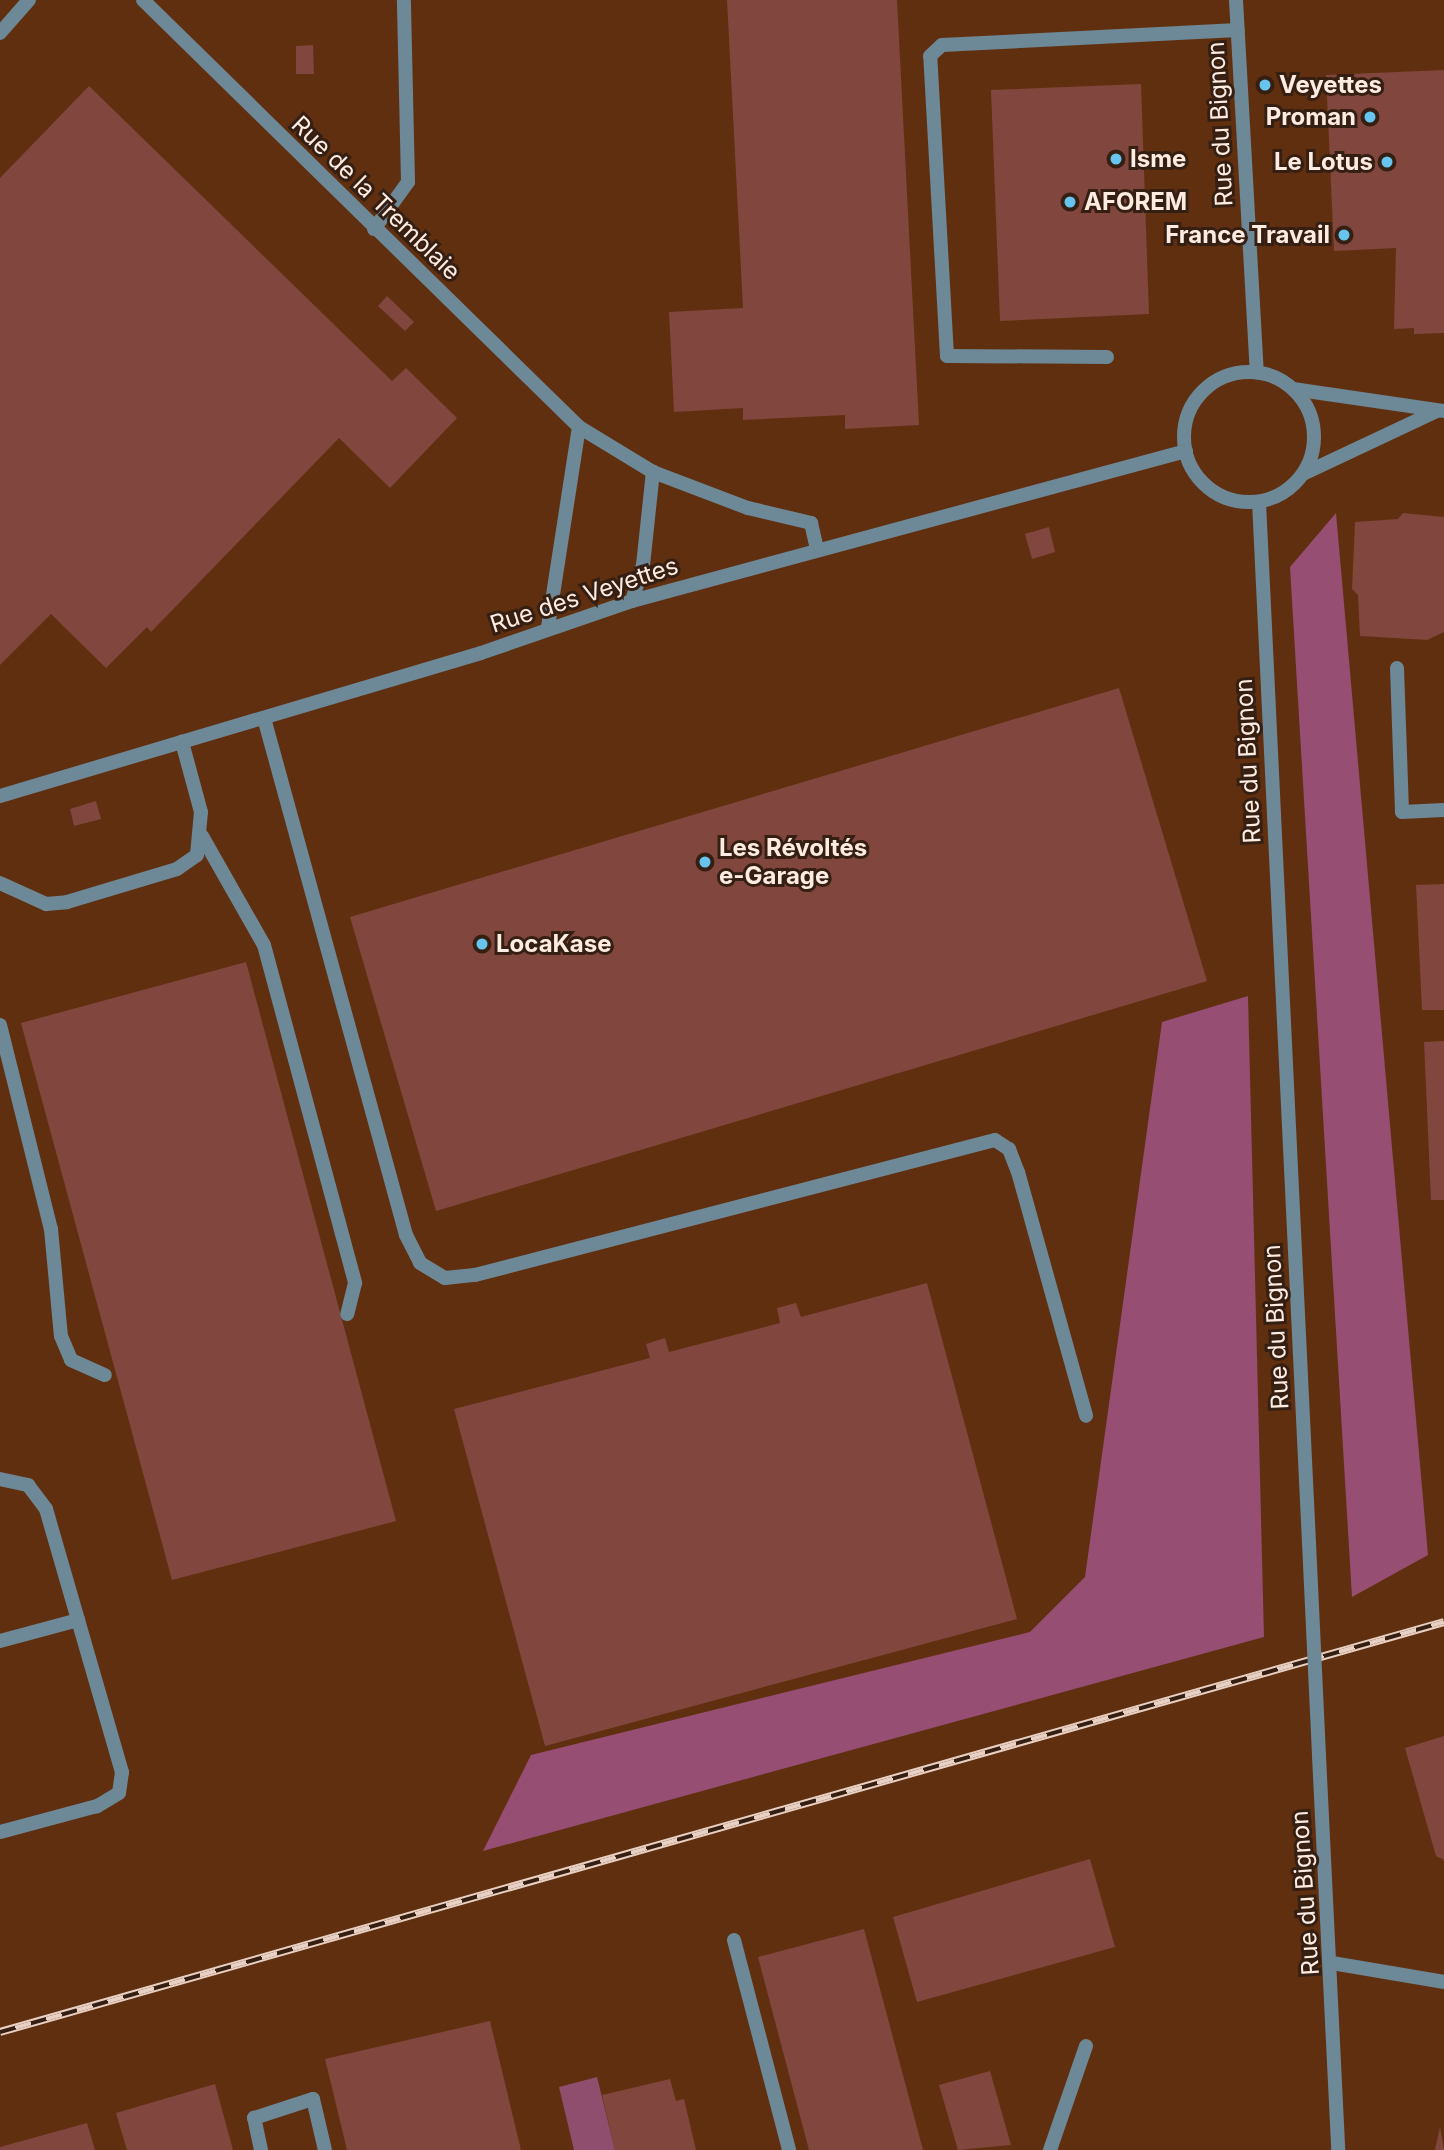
<!DOCTYPE html>
<meta charset="utf-8">
<style>
body{margin:0}
#map{position:relative;width:1444px;height:2150px;overflow:hidden;background:#602f0f;font-family:Inter,sans-serif}
div>[style]{position:absolute}
.green>*{inset:0;background:#8f4e6e}
.forest>*{inset:0;background:#964e72}
.building>*{inset:0;background:#81463d}
.service>*{height:14px;margin:-7px;padding:0 7px;transform-origin:7px;border-radius:7px;background:#6d8896}
.minor>*{height:14px;margin:-7px;padding:0 7px;transform-origin:7px;border-radius:7px;background:#6d8896}
.tertiary>*{height:14px;margin:-7px;padding:0 7px;transform-origin:7px;border-radius:7px;background:#6d8896}
.tertiary>.ring{margin:-7px;padding:0;box-sizing:content-box;background:none;border:14px solid #6d8896;border-radius:50%}
.rail>*{height:8px;margin-top:-4px;transform-origin:0;background:repeating-linear-gradient(90deg,#351f12 0 16px,#e8d1c4 0 32px);box-sizing:border-box;border-block:2px solid #e8d1c4}
.tertiary-bridge>*{height:14px;margin:-7px;padding:0 7px;transform-origin:7px;border-radius:7px;background:#6d8896}
.dots>*{width:19px;height:19px;translate:-50% -50%;box-sizing:border-box;border:4px solid #351f12;border-radius:50%}
span{translate:-50% -50%;white-space:nowrap;text-align:center;line-height:1.15;-webkit-text-stroke:6px #351f12;paint-order:stroke}
.poi-label{font-size:24px;color:#feebe1;font-weight:700}
.left{translate:0 -50%;text-align:left}
.right{translate:-100% -50%;text-align:right}
.street-label{font-size:24px;color:#feebe1}
</style>
<div id="map">
<div class="green">
<i style="clip-path:polygon(597px 2077px,615px 2150px,574px 2150px,559px 2087px)"></i>
</div>
<div class="forest">
<i style="clip-path:polygon(1336px 513px,1428px 1555px,1352px 1597px,1290px 567px)"></i>
<i style="clip-path:polygon(1248px 996px,1264px 1637px,483px 1851px,531px 1755px,1030px 1632px,1085px 1577px,1162px 1022px)"></i>
</div>
<div class="building">
<i style="clip-path:polygon(727px 0,897px 0,919px 425px,845px 429px,845px 415px,743px 420px,743px 408px,674px 412px,669px 312px,743px 308px)"></i>
<i style="clip-path:polygon(313px 45px,314px 74px,296px 74px,296px 46px)"></i>
<i style="clip-path:polygon(1444px 70px,1444px 333px,1414px 334px,1414px 328px,1394px 329px,1396px 248px,1334px 251px,1326px 75px)"></i>
<i style="clip-path:polygon(1141px 84px,1149px 314px,1000px 321px,991px 90px)"></i>
<i style="clip-path:polygon(89px 86px,392px 381px,406px 368px,457px 418px,390px 488px,339px 438px,151px 632px,147px 627px,106px 668px,51px 614px,0 665px,0 178px)"></i>
<i style="clip-path:polygon(387px 296px,414px 322px,405px 331px,378px 306px)"></i>
<i style="clip-path:polygon(1403px 513px,1444px 517px,1444px 632px,1427px 640px,1360px 636px,1358px 595px,1352px 589px,1355px 522px,1398px 519px)"></i>
<i style="clip-path:polygon(1049px 527px,1055px 552px,1032px 559px,1025px 534px)"></i>
<i style="clip-path:polygon(1119px 688px,1207px 981px,436px 1211px,350px 917px)"></i>
<i style="clip-path:polygon(96px 801px,101px 819px,74px 826px,70px 809px)"></i>
<i style="clip-path:polygon(1444px 884px,1444px 1010px,1422px 1010px,1416px 885px)"></i>
<i style="clip-path:polygon(246px 962px,396px 1521px,172px 1580px,21px 1023px)"></i>
<i style="clip-path:polygon(1444px 1041px,1444px 1200px,1431px 1200px,1424px 1042px)"></i>
<i style="clip-path:polygon(927px 1283px,1017px 1619px,545px 1746px,454px 1409px,650px 1358px,646px 1344px,665px 1338px,669px 1352px,780px 1323px,777px 1308px,796px 1303px,801px 1317px)"></i>
<i style="clip-path:polygon(1444px 1736px,1444px 1860px,1436px 1856px,1405px 1748px)"></i>
<i style="clip-path:polygon(1090px 1859px,1115px 1947px,917px 2002px,893px 1917px)"></i>
<i style="clip-path:polygon(864px 1929px,923px 2150px,809px 2150px,758px 1957px)"></i>
<i style="clip-path:polygon(490px 2021px,521px 2150px,347px 2150px,325px 2059px)"></i>
<i style="clip-path:polygon(990px 2071px,1011px 2145px,958px 2150px,939px 2085px)"></i>
<i style="clip-path:polygon(670px 2079px,676px 2101px,684px 2099px,696px 2150px,615px 2150px,602px 2095px)"></i>
<i style="clip-path:polygon(215px 2084px,233px 2150px,127px 2150px,116px 2113px)"></i>
<i style="clip-path:polygon(87px 2123px,95px 2150px,0 2150px,0 2147px)"></i>
<i style="clip-path:polygon(1440px 2127px,1444px 2150px,1435px 2150px)"></i>
</div>
<div class="service">
<i style="left:0;top:33px;width:44px;rotate:-48.7deg"></i>
<i style="left:374px;top:229px;width:58px;rotate:-54.1deg"></i>
<i style="left:408px;top:182px;width:182px;rotate:-91.3deg"></i>
<i style="left:1107px;top:357px;width:160px;rotate:-179.6deg"></i>
<i style="left:947px;top:356px;width:300px;rotate:-93.2deg"></i>
<i style="left:930px;top:56px;width:16px;rotate:-43deg"></i>
<i style="left:942px;top:45px;width:296px;rotate:-2.9deg"></i>
<i style="left:1397px;top:668px;width:144px;rotate:88deg"></i>
<i style="left:1402px;top:812px;width:42px;rotate:-2.7deg"></i>
<i style="left:264px;top:718px;width:536px;rotate:74.64deg"></i>
<i style="left:406px;top:1235px;width:31px;rotate:63deg"></i>
<i style="left:420px;top:1263px;width:29px;rotate:31deg"></i>
<i style="left:445px;top:1278px;width:30px;rotate:-6deg"></i>
<i style="left:475px;top:1275px;width:537px;rotate:-14.55deg"></i>
<i style="left:995px;top:1140px;width:17px;rotate:33deg"></i>
<i style="left:1009px;top:1149px;width:25px;rotate:69deg"></i>
<i style="left:1018px;top:1172px;width:253px;rotate:74.4deg"></i>
<i style="left:202px;top:836px;width:125px;rotate:60.4deg"></i>
<i style="left:264px;top:945px;width:350px;rotate:74.9deg"></i>
<i style="left:355px;top:1283px;width:32px;rotate:104deg"></i>
<i style="left:0;top:883px;width:51px;rotate:24.5deg"></i>
<i style="left:46px;top:904px;width:21px;rotate:-5deg"></i>
<i style="left:67px;top:902px;width:115px;rotate:-16.7deg"></i>
<i style="left:177px;top:869px;width:24px;rotate:-35deg"></i>
<i style="left:197px;top:855px;width:43px;rotate:-84.7deg"></i>
<i style="left:201px;top:812px;width:73px;rotate:-105.2deg"></i>
<i style="left:0;top:1025px;width:210px;rotate:76deg"></i>
<i style="left:51px;top:1229px;width:107px;rotate:84.7deg"></i>
<i style="left:61px;top:1336px;width:26px;rotate:67deg"></i>
<i style="left:71px;top:1360px;width:37px;rotate:24deg"></i>
<i style="left:0;top:1479px;width:29px;rotate:12deg"></i>
<i style="left:28px;top:1485px;width:30px;rotate:53deg"></i>
<i style="left:46px;top:1509px;width:274px;rotate:73.9deg"></i>
<i style="left:122px;top:1772px;width:21px;rotate:98deg"></i>
<i style="left:119px;top:1793px;width:26px;rotate:149deg"></i>
<i style="left:97px;top:1806px;width:100px;rotate:165deg"></i>
<i style="left:0;top:1641px;width:81px;rotate:-15.1deg"></i>
<i style="left:734px;top:1940px;width:217px;rotate:75.3deg"></i>
<i style="left:261px;top:2150px;width:33px;rotate:-102deg"></i>
<i style="left:254px;top:2118px;width:62px;rotate:-17.9deg"></i>
<i style="left:313px;top:2099px;width:52px;rotate:76.8deg"></i>
<i style="left:1050px;top:2150px;width:110px;rotate:-70.9deg"></i>
</div>
<div class="minor">
<i style="left:143px;top:0;width:610px;rotate:44.4deg"></i>
<i style="left:579px;top:427px;width:87px;rotate:31.3deg"></i>
<i style="left:653px;top:472px;width:102px;rotate:20.8deg"></i>
<i style="left:748px;top:508px;width:65px;rotate:13.4deg"></i>
<i style="left:811px;top:523px;width:26px;rotate:77deg"></i>
<i style="left:1293px;top:389px;width:153px;rotate:8.3deg"></i>
<i style="left:1303px;top:474px;width:148px;rotate:-25.2deg"></i>
<i style="left:632px;top:601px;width:38px;rotate:-73deg"></i>
<i style="left:643px;top:565px;width:94px;rotate:-83.9deg"></i>
<i style="left:548px;top:627px;width:202px;rotate:-81.2deg"></i>
<i style="left:1332px;top:1963px;width:114px;rotate:9.6deg"></i>
</div>
<div class="tertiary">
<i style="left:1236px;top:0;width:373px;rotate:86.8deg"></i>
<i class="ring" style="left:1184px;top:372px;width:116px;height:116px"></i>
<i style="left:1259px;top:502px;width:1042px;rotate:87.25deg"></i>
<i style="left:0;top:796px;width:502px;rotate:-16.56deg"></i>
<i style="left:481px;top:653px;width:160px;rotate:-19deg"></i>
<i style="left:632px;top:601px;width:574px;rotate:-15.15deg"></i>
<i style="left:1319px;top:1756px;width:394px;rotate:87.2deg"></i>
</div>
<div class="rail">
<i style="left:0;top:2032px;width:1501px;rotate:-15.85deg"></i>
</div>
<div class="tertiary-bridge">
<i style="left:1309px;top:1543px;width:213px;rotate:87.3deg"></i>
</div>
<div class="dots">
<i style="left:1265px;top:85px;background:#67c4ef"></i>
<i style="left:1370px;top:117px;background:#67c4ef"></i>
<i style="left:1116px;top:159px;background:#67c4ef"></i>
<i style="left:1387px;top:162px;background:#67c4ef"></i>
<i style="left:1070px;top:202px;background:#67c4ef"></i>
<i style="left:1344px;top:235px;background:#67c4ef"></i>
<i style="left:705px;top:862px;background:#67c4ef"></i>
<i style="left:482px;top:944px;background:#67c4ef"></i>
</div>
<div class="poi-label">
<span class="left" style="left:1279px;top:85px">Veyettes</span>
<span class="right" style="left:1356px;top:117px">Proman</span>
<span class="left" style="left:1130px;top:159px">Isme</span>
<span class="right" style="left:1373px;top:162px">Le Lotus</span>
<span class="left" style="left:1084px;top:202px">AFOREM</span>
<span class="right" style="left:1330px;top:235px">France Travail</span>
<span class="left" style="left:719px;top:862px">Les Révoltés<br>e-Garage</span>
<span class="left" style="left:496px;top:944px">LocaKase</span>
</div>
<div class="street-label">
<span style="left:1220px;top:124px;rotate:-93deg">Rue du Bignon</span>
<span style="left:376px;top:198px;rotate:44deg">Rue de la Tremblaie</span>
<span style="left:584px;top:595px;rotate:-18deg">Rue des Veyettes</span>
<span style="left:1248px;top:761px;rotate:-93deg">Rue du Bignon</span>
<span style="left:1276px;top:1327px;rotate:-93deg">Rue du Bignon</span>
<span style="left:1305px;top:1893px;rotate:-94deg">Rue du Bignon</span>
</div>
</div>
